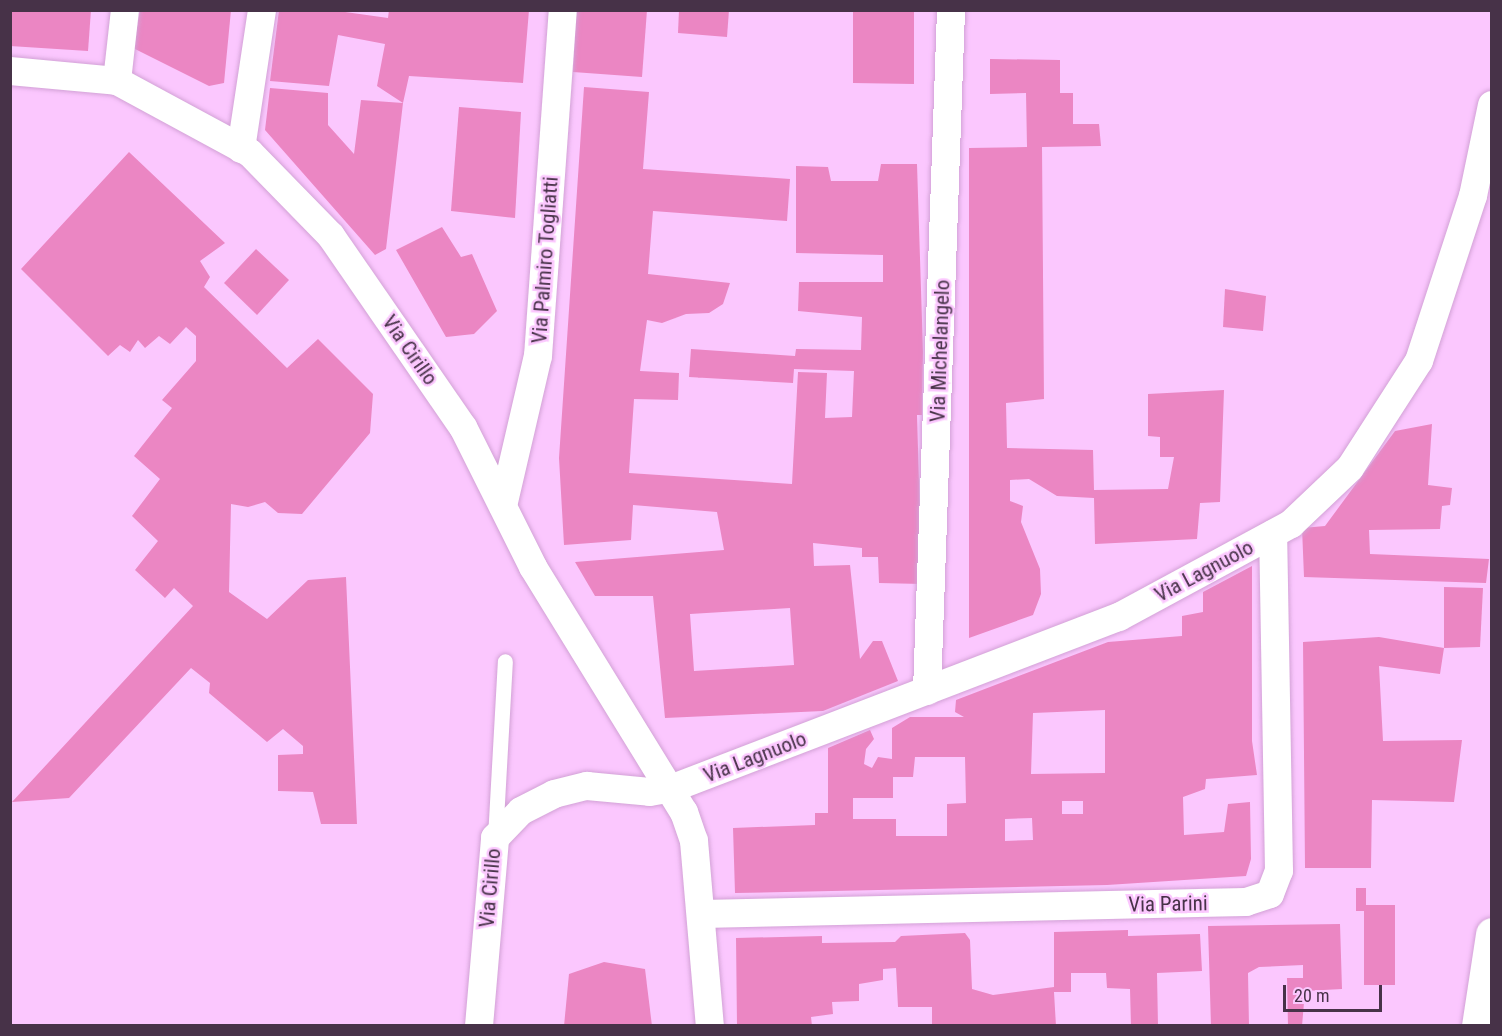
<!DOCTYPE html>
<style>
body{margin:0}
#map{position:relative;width:1502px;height:1036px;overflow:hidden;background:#fbc7fe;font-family:"Roboto Condensed",sans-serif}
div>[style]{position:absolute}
.building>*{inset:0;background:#eb86c3}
.roads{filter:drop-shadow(0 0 2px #d2a1d6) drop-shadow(0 0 2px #d2a1d6)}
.lane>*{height:15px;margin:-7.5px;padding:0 7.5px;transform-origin:7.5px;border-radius:7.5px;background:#fff}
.street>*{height:28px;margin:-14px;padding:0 14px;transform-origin:14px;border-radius:14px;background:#fff}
.highway>*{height:33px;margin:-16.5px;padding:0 16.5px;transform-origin:16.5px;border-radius:16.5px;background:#fff}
span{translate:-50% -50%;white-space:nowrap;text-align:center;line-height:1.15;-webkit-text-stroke:5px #fbc7fe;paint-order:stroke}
.street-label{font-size:21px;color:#473248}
.frame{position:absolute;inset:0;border:12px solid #473248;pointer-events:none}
.scale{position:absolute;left:1283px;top:985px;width:99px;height:27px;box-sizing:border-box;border:3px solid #473248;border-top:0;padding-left:8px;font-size:18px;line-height:21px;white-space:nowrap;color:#473248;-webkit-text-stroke:4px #fbc7fe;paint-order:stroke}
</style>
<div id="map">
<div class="building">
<i style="clip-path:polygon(10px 10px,91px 10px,88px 51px,10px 46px)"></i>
<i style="clip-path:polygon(140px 10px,231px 10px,224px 83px,209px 86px,133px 48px)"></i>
<i style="clip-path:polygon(279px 10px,331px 10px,388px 18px,389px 10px,529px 10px,523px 83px,409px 76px,403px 103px,377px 86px,385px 44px,338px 35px,329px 86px,270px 81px)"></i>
<i style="clip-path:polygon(576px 10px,647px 10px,642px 77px,573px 72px)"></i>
<i style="clip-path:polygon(679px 10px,729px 10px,727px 37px,678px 33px)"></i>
<i style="clip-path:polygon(853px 10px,914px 10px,914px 84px,853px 83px)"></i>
<i style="clip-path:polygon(990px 59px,1060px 60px,1060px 93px,1073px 93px,1073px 124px,1099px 124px,1101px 146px,1042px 147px,1044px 399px,1006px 403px,1007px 448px,1093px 450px,1094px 490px,1168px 489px,1174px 457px,1160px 457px,1160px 437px,1148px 436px,1148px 394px,1224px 390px,1220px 502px,1200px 503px,1197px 539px,1095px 544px,1094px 498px,1057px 496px,1029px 479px,1010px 480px,1010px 501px,1023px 506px,1021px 522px,1040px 569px,1041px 594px,1033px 615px,969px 638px,969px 148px,1027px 147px,1026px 93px,990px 94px)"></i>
<i style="clip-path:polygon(evenodd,584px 87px,649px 92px,643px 169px,790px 179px,787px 221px,653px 211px,648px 274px,730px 283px,723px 304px,709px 313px,686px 314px,662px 323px,647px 320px,640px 371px,679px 373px,678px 400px,634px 399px,629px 473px,792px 484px,798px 372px,827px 373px,825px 418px,852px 417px,854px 371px,794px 369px,793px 383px,689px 377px,691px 349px,795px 356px,796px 349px,861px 350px,862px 317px,798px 311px,799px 282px,883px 282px,883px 255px,796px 253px,796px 166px,828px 167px,831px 181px,878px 181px,881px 164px,917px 164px,923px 352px,922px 415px,917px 415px,922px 584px,879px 583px,878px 557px,862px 557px,862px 548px,813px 543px,814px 566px,850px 565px,860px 659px,873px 641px,882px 641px,898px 681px,823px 711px,665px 718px,653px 596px,595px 596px,575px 562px,724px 550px,717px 512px,633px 505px,631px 540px,564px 545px,559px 458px,584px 87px,790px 608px,794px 665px,694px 671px,690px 614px,790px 608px)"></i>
<i style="clip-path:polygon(270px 88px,328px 93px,328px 125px,354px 154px,361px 100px,403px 103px,386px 249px,375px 255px,265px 130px)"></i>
<i style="clip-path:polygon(459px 107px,521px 112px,515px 218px,451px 211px)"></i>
<i style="clip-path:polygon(129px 152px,225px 243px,200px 261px,210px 277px,204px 287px,287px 368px,318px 339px,373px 394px,370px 433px,302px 514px,278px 513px,265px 502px,248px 507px,231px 504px,229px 592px,267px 619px,308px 580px,346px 577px,357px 824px,321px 824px,313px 792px,278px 791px,278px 755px,303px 754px,303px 746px,283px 729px,267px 742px,209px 693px,210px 683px,191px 668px,69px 798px,12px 802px,193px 606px,174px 588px,165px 598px,135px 570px,158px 541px,132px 516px,160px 479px,134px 456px,172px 408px,162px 400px,196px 361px,196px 336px,186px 327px,170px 344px,159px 336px,145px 348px,138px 340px,130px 352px,120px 345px,108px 356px,21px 269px)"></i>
<i style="clip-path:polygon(442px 227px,461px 257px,472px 254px,497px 311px,474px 334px,446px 337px,396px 250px)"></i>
<i style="clip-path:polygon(256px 249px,289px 280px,257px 315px,224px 283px)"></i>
<i style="clip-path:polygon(1225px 289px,1266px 296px,1263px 331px,1223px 327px)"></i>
<i style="clip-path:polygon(1432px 424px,1428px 485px,1452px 488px,1450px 505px,1442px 506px,1440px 529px,1369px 530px,1370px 554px,1489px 559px,1486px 583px,1304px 577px,1302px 528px,1325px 526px,1395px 431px)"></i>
<i style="clip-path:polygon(evenodd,1252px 566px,1252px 741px,1257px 775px,1206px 779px,1205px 789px,1183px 797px,1184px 835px,1224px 832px,1228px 804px,1250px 802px,1251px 859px,1246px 876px,1107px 885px,735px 893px,733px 828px,815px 825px,815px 813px,828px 813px,828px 748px,870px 730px,874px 739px,866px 749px,864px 764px,872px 768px,878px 757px,892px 759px,892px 728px,910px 717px,964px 717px,955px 712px,956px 700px,1108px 642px,1182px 636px,1182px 616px,1203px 612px,1203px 592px,1252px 566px,1105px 710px,1105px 773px,1031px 774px,1033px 713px,1105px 710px,1252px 566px,915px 757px,965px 757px,966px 803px,947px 804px,947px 836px,896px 836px,896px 819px,853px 819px,853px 798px,893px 798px,893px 777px,913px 777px,915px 757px,1252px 566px,1062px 801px,1083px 801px,1083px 814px,1062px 814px,1062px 801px,1252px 566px,1032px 818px,1033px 840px,1005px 841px,1005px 819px,1032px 818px)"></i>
<i style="clip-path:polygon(1444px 587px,1483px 588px,1480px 647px,1444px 648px)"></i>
<i style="clip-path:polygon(1379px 637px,1444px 648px,1440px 674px,1379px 666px,1383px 741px,1462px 740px,1454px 802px,1372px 800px,1371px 868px,1305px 868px,1303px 642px)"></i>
<i style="clip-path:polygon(1356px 888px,1366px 888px,1366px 905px,1395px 905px,1395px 985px,1364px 985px,1364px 911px,1356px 911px)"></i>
<i style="clip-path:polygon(1340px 924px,1342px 989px,1305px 991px,1302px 1026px,1288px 1026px,1287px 978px,1303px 978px,1303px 965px,1259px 967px,1248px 973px,1249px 1026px,1211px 1026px,1208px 926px)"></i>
<i style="clip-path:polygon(1128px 930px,1128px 936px,1200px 934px,1202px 971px,1157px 973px,1158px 1026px,1131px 1026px,1130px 989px,1107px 988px,1106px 973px,1071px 973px,1071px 992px,1054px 992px,1056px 1026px,932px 1026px,932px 1007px,898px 1007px,896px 968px,883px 969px,883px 980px,859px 984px,859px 1001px,832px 1002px,833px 1014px,811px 1017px,812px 1026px,737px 1026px,736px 938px,822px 936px,822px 943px,895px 942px,901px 936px,965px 933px,970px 940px,972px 989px,993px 995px,1054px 987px,1054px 932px)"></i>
<i style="clip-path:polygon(604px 962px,645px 969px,652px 1026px,564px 1026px,569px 974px)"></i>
</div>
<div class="roads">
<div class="lane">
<i style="left:495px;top:838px;width:177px;rotate:-86.8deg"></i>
</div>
<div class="street">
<i style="left:10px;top:71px;width:107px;rotate:5.3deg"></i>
<i style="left:117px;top:81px;width:151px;rotate:28.4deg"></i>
<i style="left:250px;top:153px;width:116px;rotate:45.7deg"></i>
<i style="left:331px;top:236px;width:232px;rotate:55.4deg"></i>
<i style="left:463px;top:427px;width:157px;rotate:63.4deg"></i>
<i style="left:533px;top:567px;width:288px;rotate:58.4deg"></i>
<i style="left:684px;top:812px;width:31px;rotate:71deg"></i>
<i style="left:694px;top:841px;width:186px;rotate:85.1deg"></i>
<i style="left:117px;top:81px;width:71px;rotate:-83.6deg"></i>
<i style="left:241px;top:149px;width:141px;rotate:-81.4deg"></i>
<i style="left:503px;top:506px;width:154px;rotate:-76.9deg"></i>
<i style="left:538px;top:356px;width:347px;rotate:-85.9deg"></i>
<i style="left:927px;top:691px;width:681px;rotate:-87.98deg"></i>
<i style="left:702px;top:914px;width:544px;rotate:-1.26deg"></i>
<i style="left:1246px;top:902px;width:25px;rotate:-18deg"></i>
<i style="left:1270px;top:894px;width:25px;rotate:-69deg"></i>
<i style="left:1279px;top:871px;width:337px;rotate:-91deg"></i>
<i style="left:479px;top:1026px;width:189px;rotate:-85.1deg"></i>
<i style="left:495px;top:838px;width:37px;rotate:-46deg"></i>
<i style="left:521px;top:811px;width:37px;rotate:-27deg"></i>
<i style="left:554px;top:794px;width:34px;rotate:-14deg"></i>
<i style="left:587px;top:786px;width:63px;rotate:5.4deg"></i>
<i style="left:650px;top:792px;width:23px;rotate:-10deg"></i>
<i style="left:673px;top:788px;width:478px;rotate:-21deg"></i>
<i style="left:1119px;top:617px;width:196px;rotate:-28.4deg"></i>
<i style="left:1291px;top:524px;width:81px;rotate:-43.5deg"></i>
<i style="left:1350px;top:468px;width:127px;rotate:-57.2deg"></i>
<i style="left:1419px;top:361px;width:174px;rotate:-71.9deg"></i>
<i style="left:1473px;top:196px;width:93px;rotate:-78.2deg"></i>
</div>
<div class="highway">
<i style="left:1478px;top:1026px;width:93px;rotate:-81.3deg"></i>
</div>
</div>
<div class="street-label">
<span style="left:545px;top:260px;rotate:-86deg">Via Palmiro Togliatti</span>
<span style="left:410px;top:350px;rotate:55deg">Via Cirillo</span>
<span style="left:940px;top:351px;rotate:-88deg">Via Michelangelo</span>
<span style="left:1204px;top:571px;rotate:-28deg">Via Lagnuolo</span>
<span style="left:755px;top:757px;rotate:-21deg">Via Lagnuolo</span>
<span style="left:490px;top:888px;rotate:-85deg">Via Cirillo</span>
<span style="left:1168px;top:904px;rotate:-1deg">Via Parini</span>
</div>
<div class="frame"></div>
<div class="scale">20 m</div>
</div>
